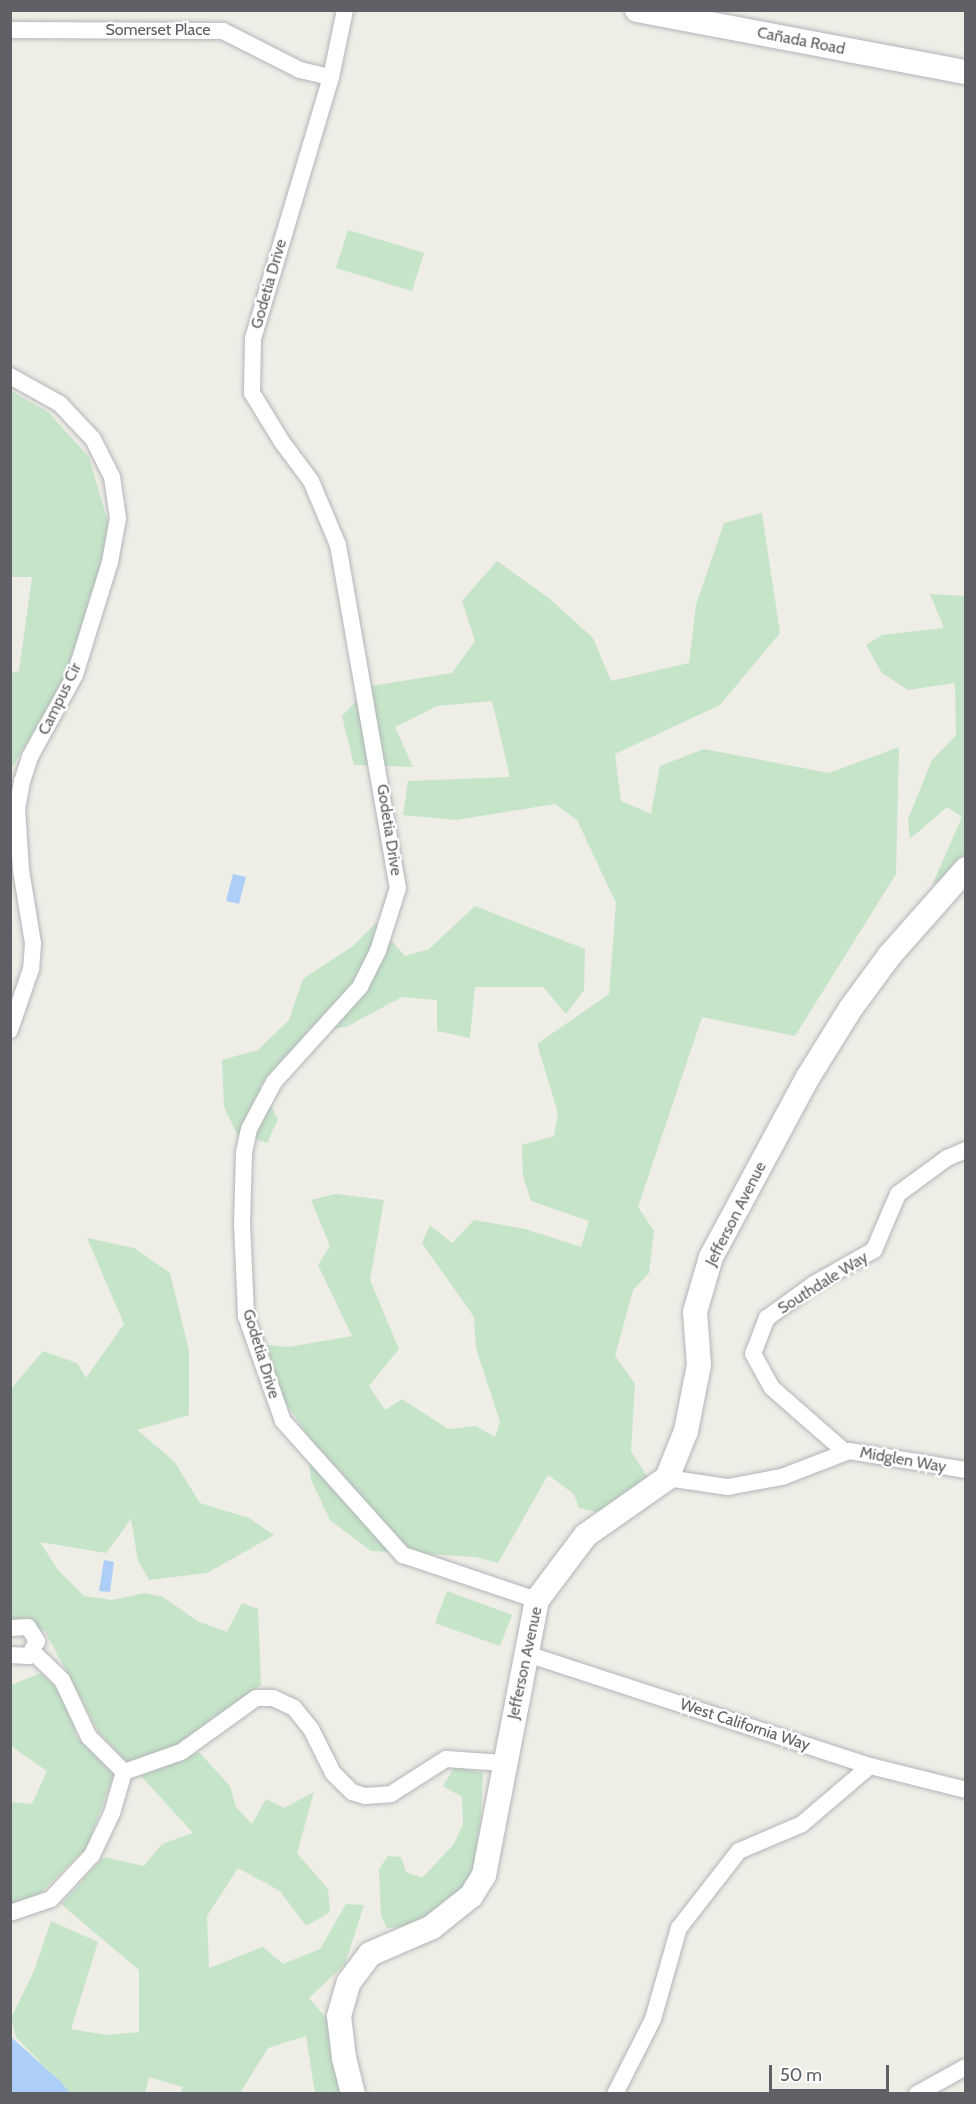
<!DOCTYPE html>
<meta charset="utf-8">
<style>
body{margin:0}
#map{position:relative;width:976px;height:2104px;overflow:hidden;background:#eeede6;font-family:Cabin,sans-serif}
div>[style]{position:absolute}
.green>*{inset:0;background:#c5e4c8}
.water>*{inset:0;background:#adcff7}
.roads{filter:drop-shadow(0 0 2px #b3b5b9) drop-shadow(0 0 2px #b3b5b9)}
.street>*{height:16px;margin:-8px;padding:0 8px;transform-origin:8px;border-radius:8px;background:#fff}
.secondary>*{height:24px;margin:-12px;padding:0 12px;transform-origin:12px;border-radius:12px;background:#fff}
span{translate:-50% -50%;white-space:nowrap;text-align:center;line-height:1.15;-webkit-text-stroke:4.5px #fff;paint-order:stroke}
.street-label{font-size:16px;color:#5e6065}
.frame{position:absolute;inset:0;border:12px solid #5e6065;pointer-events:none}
.scale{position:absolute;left:769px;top:2065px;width:120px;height:27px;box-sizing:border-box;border:3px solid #5e6065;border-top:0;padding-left:8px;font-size:18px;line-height:21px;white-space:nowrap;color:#5e6065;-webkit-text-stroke:4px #fff;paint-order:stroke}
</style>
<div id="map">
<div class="green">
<i style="clip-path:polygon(348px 230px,424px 253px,412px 291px,336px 268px)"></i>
<i style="clip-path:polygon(11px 391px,48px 412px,89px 457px,108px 523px,99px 573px,63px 683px,11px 769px,11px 673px,19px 671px,32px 577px,11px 577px)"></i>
<i style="clip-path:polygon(762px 513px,780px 633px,720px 705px,615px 754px,621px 801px,651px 814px,660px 766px,704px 749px,829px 773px,899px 747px,896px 874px,795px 1036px,702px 1017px,638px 1207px,654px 1231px,649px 1273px,633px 1290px,615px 1356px,635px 1384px,631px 1451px,648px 1478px,601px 1513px,579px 1508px,574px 1494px,548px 1475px,498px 1563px,476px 1557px,371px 1551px,330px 1520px,311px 1480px,306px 1433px,283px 1399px,267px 1345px,289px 1347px,352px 1336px,318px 1265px,330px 1246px,311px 1200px,336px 1194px,384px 1200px,370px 1280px,399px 1349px,369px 1386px,385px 1410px,402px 1399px,448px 1429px,476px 1426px,495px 1437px,500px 1422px,476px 1348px,474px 1317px,422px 1243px,430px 1225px,452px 1243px,474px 1220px,525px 1229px,581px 1247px,589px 1221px,531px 1201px,523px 1176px,522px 1145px,554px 1136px,558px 1113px,537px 1044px,609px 994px,616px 903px,577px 820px,555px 804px,456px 820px,403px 815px,408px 781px,510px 777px,492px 701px,437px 706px,395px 727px,413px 767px,354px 765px,342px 716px,371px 686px,452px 673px,475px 641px,462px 601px,497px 561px,550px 599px,593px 638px,611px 681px,689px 663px,696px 605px,724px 523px)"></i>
<i style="clip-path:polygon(930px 594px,965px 596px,966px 880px,961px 887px,933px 883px,962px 817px,947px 807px,910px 839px,908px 819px,932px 760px,956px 735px,955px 683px,908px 690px,882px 673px,866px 645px,882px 635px,944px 628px)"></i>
<i style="clip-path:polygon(475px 906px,585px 949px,584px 990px,566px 1014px,543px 987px,475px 987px,470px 1038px,437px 1031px,437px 1000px,402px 997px,346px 1027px,309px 1031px,260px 1086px,278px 1119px,267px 1143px,237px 1134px,224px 1107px,222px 1060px,258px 1050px,289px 1020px,303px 979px,353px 946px,376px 923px,405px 956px,429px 949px)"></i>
<i style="clip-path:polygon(87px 1238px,134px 1248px,170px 1273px,189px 1350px,189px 1415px,137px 1430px,174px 1461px,200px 1503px,249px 1518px,274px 1535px,207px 1573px,149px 1580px,138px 1561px,131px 1519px,106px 1553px,40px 1542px,58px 1570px,84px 1596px,112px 1600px,145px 1593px,163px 1597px,197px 1621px,227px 1632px,242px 1603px,258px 1609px,261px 1685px,176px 1747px,128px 1764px,98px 1731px,45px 1631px,11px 1626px,11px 1389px,43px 1351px,77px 1363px,86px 1378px,124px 1324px)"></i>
<i style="clip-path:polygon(447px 1591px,512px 1615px,500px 1646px,435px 1623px)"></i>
<i style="clip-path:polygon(41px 1673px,68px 1698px,76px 1736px,115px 1772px,87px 1847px,11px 1922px,10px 1802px,32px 1804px,47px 1771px,11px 1746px,11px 1685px)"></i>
<i style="clip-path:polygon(199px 1752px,230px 1786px,236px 1807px,252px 1824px,266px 1799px,284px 1808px,314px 1792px,297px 1853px,328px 1889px,330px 1912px,306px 1926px,280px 1891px,238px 1868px,207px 1916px,209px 1968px,263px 1947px,283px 1964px,320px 1949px,346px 1904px,364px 1905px,345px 1964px,309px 1998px,327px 2019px,341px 2093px,315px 2093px,306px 2036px,268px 2048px,240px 2093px,181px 2093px,183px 2087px,149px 2077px,145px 2093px,70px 2093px,16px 2037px,11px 2018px,34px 1971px,51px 1921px,98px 1942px,71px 2029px,106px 2035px,139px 2032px,139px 1970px,61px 1904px,104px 1857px,144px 1866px,162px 1844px,193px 1833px,141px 1776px)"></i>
<i style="clip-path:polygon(454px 1768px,483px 1772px,481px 1815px,471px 1882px,458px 1900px,408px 1927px,387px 1928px,381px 1916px,379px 1869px,388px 1856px,401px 1857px,406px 1872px,422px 1878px,454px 1844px,463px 1824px,462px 1797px,443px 1786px)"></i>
</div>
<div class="water">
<i style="clip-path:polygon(233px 874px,246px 877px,239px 904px,226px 901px)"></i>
<i style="clip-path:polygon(104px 1560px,114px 1562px,110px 1592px,99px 1591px)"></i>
<i style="clip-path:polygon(11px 2037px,61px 2082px,70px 2093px,11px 2093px)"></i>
</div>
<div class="roads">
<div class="street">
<i style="left:345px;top:10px;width:68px;rotate:101.8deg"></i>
<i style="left:331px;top:77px;width:273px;rotate:106.6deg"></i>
<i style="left:253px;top:339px;width:54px;rotate:91.1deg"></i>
<i style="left:252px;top:393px;width:57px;rotate:58.5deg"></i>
<i style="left:282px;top:442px;width:49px;rotate:53.4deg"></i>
<i style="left:311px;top:481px;width:69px;rotate:67.1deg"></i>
<i style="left:338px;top:545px;width:348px;rotate:80.1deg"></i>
<i style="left:398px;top:888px;width:66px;rotate:107.6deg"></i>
<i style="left:378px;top:951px;width:40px;rotate:116.6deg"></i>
<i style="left:360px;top:987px;width:128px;rotate:132.2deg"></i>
<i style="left:274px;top:1082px;width:53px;rotate:118deg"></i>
<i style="left:249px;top:1129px;width:25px;rotate:102deg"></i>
<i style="left:244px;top:1153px;width:70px;rotate:91.6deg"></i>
<i style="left:242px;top:1223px;width:93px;rotate:87.5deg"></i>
<i style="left:246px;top:1316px;width:111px;rotate:70.6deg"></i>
<i style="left:283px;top:1421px;width:180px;rotate:48.2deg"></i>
<i style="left:403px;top:1555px;width:141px;rotate:18.6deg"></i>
<i style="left:10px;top:30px;width:213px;rotate:0.3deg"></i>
<i style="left:223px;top:31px;width:86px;rotate:26.9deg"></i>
<i style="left:300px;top:70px;width:32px;rotate:13deg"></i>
<i style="left:10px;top:376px;width:57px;rotate:29.2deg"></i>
<i style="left:60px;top:404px;width:48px;rotate:46.7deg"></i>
<i style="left:93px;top:439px;width:42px;rotate:63.4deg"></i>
<i style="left:112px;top:477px;width:41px;rotate:81.7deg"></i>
<i style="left:118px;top:518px;width:45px;rotate:100.3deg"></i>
<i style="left:110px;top:562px;width:118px;rotate:107.2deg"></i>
<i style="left:75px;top:675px;width:94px;rotate:118.8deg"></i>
<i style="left:30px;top:757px;width:25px;rotate:108deg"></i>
<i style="left:22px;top:781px;width:27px;rotate:100deg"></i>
<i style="left:17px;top:808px;width:62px;rotate:86.3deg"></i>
<i style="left:21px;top:870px;width:74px;rotate:80.7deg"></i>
<i style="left:33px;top:943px;width:26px;rotate:94deg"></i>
<i style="left:31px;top:969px;width:65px;rotate:109deg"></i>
<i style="left:844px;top:1451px;width:96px;rotate:-138.8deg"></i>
<i style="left:772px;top:1388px;width:39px;rotate:-119deg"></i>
<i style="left:753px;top:1354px;width:39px;rotate:-69deg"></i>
<i style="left:767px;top:1318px;width:58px;rotate:-35.9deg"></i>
<i style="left:814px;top:1284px;width:69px;rotate:-29.5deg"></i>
<i style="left:874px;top:1250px;width:61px;rotate:-66.8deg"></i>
<i style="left:898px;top:1194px;width:61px;rotate:-36.3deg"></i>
<i style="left:947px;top:1158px;width:21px;rotate:-23deg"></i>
<i style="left:667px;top:1478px;width:62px;rotate:8.4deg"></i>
<i style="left:728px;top:1487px;width:55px;rotate:-10.5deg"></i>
<i style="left:782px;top:1477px;width:72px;rotate:-21.2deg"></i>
<i style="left:849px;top:1451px;width:119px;rotate:9.2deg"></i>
<i style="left:10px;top:1628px;width:18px;rotate:-3deg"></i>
<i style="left:28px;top:1627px;width:17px;rotate:57deg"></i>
<i style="left:37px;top:1641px;width:17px;rotate:118deg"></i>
<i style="left:29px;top:1656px;width:19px;rotate:-177deg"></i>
<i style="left:33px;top:1652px;width:40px;rotate:44deg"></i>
<i style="left:62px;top:1680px;width:63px;rotate:64.7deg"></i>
<i style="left:89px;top:1737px;width:49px;rotate:45deg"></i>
<i style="left:124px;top:1772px;width:60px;rotate:-19.3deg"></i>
<i style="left:181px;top:1752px;width:92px;rotate:-35.8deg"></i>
<i style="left:256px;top:1698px;width:17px"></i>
<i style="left:273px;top:1698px;width:23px;rotate:25deg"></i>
<i style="left:294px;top:1708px;width:27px;rotate:51deg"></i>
<i style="left:311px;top:1729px;width:49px;rotate:63.4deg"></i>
<i style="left:333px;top:1773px;width:27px;rotate:45deg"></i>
<i style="left:352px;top:1792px;width:14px;rotate:17deg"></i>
<i style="left:365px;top:1796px;width:26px;rotate:-4deg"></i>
<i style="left:391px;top:1794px;width:65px;rotate:-32.5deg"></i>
<i style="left:446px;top:1759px;width:58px;rotate:3.9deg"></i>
<i style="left:527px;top:1654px;width:361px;rotate:18.1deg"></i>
<i style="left:870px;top:1766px;width:99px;rotate:14deg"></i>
<i style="left:10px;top:1913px;width:43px;rotate:-18.9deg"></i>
<i style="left:51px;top:1899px;width:60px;rotate:-47deg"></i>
<i style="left:92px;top:1855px;width:47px;rotate:-64.5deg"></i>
<i style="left:112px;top:1813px;width:43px;rotate:-73.7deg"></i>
<i style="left:615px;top:2094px;width:84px;rotate:-63.1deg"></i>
<i style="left:653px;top:2019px;width:95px;rotate:-74.1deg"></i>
<i style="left:679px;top:1928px;width:98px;rotate:-52.1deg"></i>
<i style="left:739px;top:1851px;width:69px;rotate:-23.2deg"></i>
<i style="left:802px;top:1824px;width:89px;rotate:-40.5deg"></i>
<i style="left:917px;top:2094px;width:56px;rotate:-28.9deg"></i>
</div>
<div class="secondary">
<i style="left:637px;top:10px;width:335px;rotate:10.7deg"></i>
<i style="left:353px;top:2094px;width:37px;rotate:-104deg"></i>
<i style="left:344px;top:2058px;width:42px;rotate:-96.8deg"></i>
<i style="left:339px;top:2016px;width:35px;rotate:-74deg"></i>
<i style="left:349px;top:1982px;width:35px;rotate:-53deg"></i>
<i style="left:370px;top:1954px;width:68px;rotate:-23.5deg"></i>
<i style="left:432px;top:1927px;width:50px;rotate:-38.5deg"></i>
<i style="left:471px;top:1896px;width:25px;rotate:-58deg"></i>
<i style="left:484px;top:1875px;width:280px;rotate:-79.1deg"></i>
<i style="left:537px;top:1600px;width:81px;rotate:-53deg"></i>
<i style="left:586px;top:1535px;width:99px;rotate:-35.1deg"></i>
<i style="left:667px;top:1478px;width:51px;rotate:-68deg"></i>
<i style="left:686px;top:1431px;width:67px;rotate:-78.9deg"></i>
<i style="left:699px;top:1365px;width:53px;rotate:-94.3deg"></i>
<i style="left:695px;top:1312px;width:57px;rotate:-73.8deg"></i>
<i style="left:711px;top:1257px;width:204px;rotate:-61.7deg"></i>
<i style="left:808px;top:1077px;width:81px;rotate:-58.1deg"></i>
<i style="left:851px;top:1008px;width:66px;rotate:-53.7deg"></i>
<i style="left:890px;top:955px;width:115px;rotate:-48.5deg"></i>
</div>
</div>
<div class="street-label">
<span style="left:158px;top:30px">Somerset Place</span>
<span style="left:801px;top:41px;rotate:11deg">Cañada Road</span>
<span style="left:269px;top:284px;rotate:-74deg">Godetia Drive</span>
<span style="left:60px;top:699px;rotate:-64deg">Campus Cir</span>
<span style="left:389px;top:830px;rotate:81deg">Godetia Drive</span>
<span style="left:736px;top:1214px;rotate:-63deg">Jefferson Avenue</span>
<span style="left:823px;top:1283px;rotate:-32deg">Southdale Way</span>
<span style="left:261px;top:1354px;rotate:73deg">Godetia Drive</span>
<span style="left:903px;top:1460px;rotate:10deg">Midglen Way</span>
<span style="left:525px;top:1663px;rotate:-78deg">Jefferson Avenue</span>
<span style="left:745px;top:1725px;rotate:18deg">West California Way</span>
</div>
<div class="frame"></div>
<div class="scale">50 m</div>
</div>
